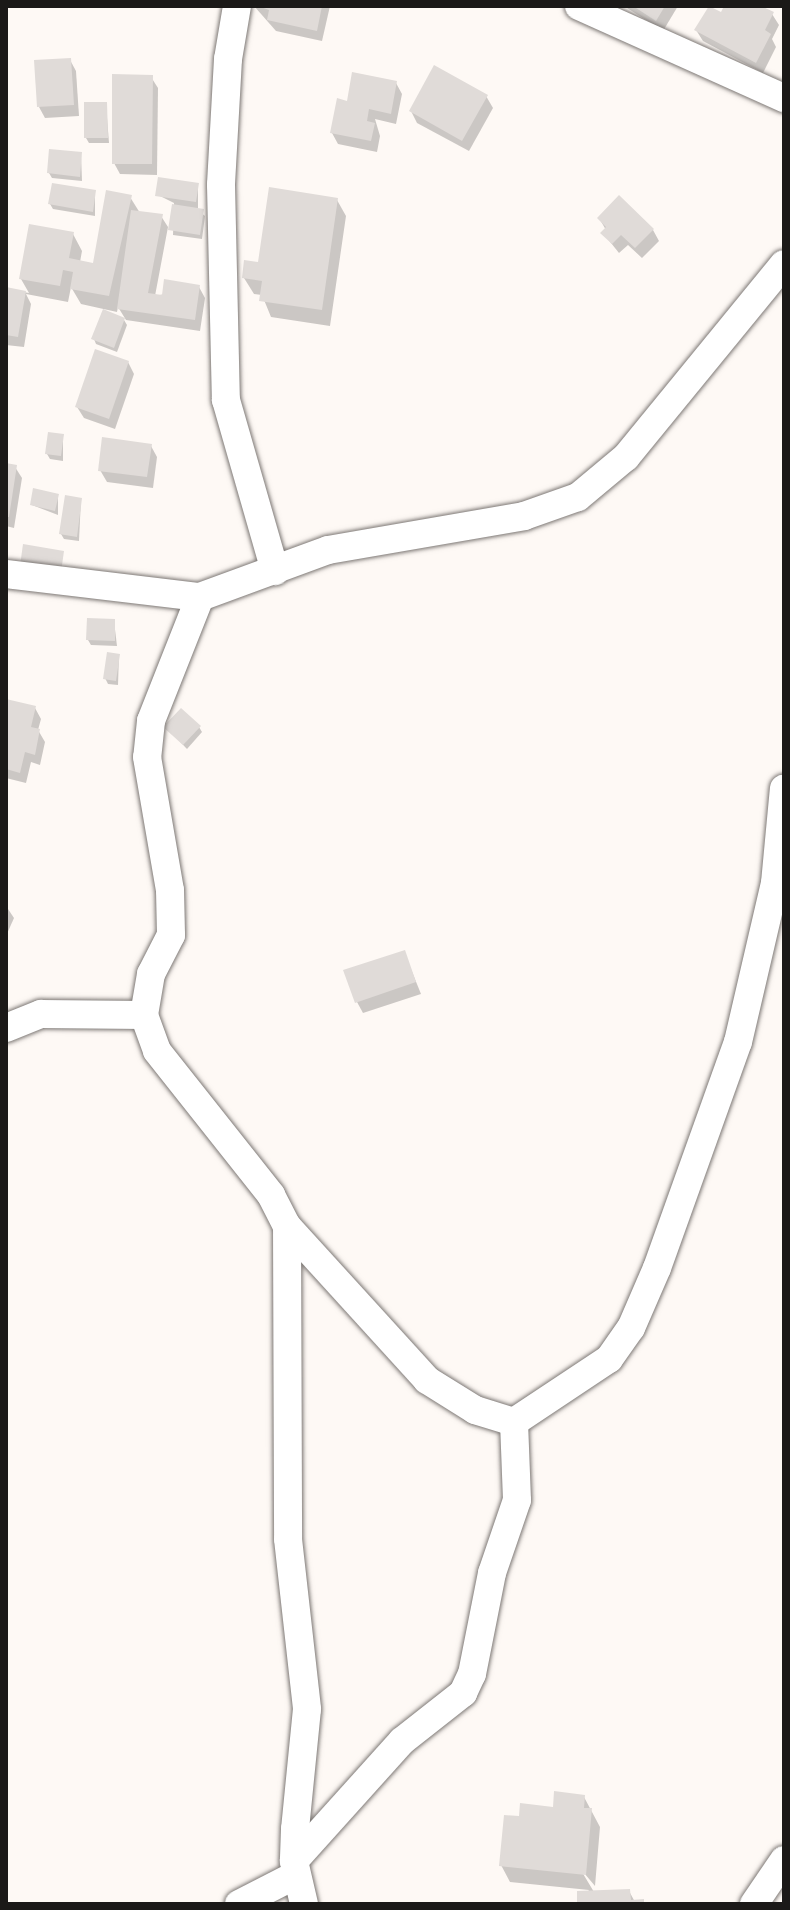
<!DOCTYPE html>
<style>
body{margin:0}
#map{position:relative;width:790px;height:1910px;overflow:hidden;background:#fef9f5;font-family:Figtree,sans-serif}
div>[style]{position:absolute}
.shadow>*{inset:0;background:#0003}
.building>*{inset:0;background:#e0dbd8}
.roads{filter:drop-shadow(0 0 2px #7d7875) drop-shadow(0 0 2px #7d7875)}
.street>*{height:28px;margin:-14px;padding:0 14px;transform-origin:14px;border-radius:14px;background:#fff}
span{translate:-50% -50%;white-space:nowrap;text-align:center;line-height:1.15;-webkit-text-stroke:8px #fff;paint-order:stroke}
.frame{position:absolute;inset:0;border:8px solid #1b1918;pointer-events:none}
</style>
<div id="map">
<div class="shadow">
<i style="clip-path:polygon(254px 6px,330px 6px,322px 41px,276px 31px)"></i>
<i style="clip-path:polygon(624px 6px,678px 6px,663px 31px)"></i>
<i style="clip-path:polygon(727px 6px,757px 6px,772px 14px,779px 25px,772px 39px,776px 47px,763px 73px,703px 41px,696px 30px,722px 15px)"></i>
<i style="clip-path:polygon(70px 60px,76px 71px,79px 116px,45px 118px,39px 107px)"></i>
<i style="clip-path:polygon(151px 77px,158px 88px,157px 175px,120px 174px,114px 163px)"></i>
<i style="clip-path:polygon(396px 83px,402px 94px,396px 124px,375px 119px,380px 136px,377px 152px,338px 144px,332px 133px,349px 103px)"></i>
<i style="clip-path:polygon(486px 96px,493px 108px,469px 151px,417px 123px,411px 111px)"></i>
<i style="clip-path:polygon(106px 104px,109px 143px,89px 143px,86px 138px)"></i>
<i style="clip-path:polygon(81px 154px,82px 181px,52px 178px,49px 173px)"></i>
<i style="clip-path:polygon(198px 185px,198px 210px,205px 216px,202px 239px,173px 235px,174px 203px,158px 195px)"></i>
<i style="clip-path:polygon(95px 192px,95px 216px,53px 209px,50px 204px)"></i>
<i style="clip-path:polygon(130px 197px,140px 213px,161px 216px,168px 227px,155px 296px,199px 287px,205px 298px,200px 331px,126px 320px,118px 307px,117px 312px,81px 304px,71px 287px,68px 302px,26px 294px,31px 304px,24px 347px,6px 345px,6px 289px,29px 293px,21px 279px,73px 234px,82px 251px,80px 262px,95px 265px)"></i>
<i style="clip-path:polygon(337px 200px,346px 216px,330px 326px,271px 317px,262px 295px,254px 294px,244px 278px)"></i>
<i style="clip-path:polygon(599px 218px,653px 230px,659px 241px,642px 258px,628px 245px,619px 253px,603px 233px,606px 230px)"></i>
<i style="clip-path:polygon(124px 320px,127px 325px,117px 352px,96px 344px,94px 339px)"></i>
<i style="clip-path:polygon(128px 362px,134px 374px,115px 429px,84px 418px,77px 407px)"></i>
<i style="clip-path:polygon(63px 436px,63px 461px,50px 459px,47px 454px)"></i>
<i style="clip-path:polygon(151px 446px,157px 457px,153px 488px,107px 482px,100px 470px)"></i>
<i style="clip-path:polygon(6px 465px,15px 467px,22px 478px,14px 528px,6px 526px)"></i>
<i style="clip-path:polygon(58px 496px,58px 515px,32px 505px)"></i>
<i style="clip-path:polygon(81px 499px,79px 541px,64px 539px,61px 534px)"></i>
<i style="clip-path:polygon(114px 621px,117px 646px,91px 645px,88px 640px)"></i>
<i style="clip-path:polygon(119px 655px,118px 685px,108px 684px,105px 678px)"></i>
<i style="clip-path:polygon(6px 701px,35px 708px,41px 719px,38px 730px,45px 742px,40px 765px,31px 762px,26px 783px,6px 778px)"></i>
<i style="clip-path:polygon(166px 727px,199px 727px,202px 732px,187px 749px)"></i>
<i style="clip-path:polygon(6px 906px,14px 918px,6px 936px)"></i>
<i style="clip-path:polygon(404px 952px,421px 994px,363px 1013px,357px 1002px)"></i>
<i style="clip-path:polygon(584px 1797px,600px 1827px,595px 1886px,579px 1867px,594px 1892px,629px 1891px,635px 1902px,644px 1904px,579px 1904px,589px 1890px,510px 1882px,501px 1865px,521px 1818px)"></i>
</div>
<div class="building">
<i style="clip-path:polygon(258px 6px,322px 6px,317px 31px,267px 20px,269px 10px)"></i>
<i style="clip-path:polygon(633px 6px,665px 6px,656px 21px)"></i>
<i style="clip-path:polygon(709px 6px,721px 12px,724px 6px,761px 6px,774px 12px,765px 30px,771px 34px,756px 63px,694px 30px)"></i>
<i style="clip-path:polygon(71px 58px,74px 105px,37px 107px,34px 60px)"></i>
<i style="clip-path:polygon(434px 65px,488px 95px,462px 141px,409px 111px)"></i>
<i style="clip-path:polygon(352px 72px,397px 81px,391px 114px,369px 109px,367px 121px,375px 123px,371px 141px,330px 133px,337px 98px,347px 101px)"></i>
<i style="clip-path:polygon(112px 74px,153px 75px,152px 164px,112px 164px)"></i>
<i style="clip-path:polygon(84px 102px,107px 102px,108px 138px,84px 138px)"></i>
<i style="clip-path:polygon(49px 149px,82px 152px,80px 177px,47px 173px)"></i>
<i style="clip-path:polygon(158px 177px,199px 183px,196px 202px,155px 196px)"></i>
<i style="clip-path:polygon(52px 183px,96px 190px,93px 212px,48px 204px)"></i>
<i style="clip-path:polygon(269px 187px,338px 198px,322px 310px,259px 301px,262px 281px,242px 278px,244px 260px,258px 262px)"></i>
<i style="clip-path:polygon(106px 190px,132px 195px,109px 296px,70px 289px,73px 272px,63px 270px,60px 286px,19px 279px,29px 224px,74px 232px,69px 258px,93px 263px)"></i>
<i style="clip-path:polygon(619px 195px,654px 229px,635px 248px,621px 235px,612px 244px,600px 233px,606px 227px,597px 218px)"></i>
<i style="clip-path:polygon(172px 204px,204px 209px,200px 235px,168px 230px)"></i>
<i style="clip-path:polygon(131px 210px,163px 214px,148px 293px,162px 295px,164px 279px,200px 285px,195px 320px,117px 309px)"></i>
<i style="clip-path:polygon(6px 287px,26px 291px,18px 337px,6px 335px)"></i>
<i style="clip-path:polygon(103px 309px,125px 318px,114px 348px,91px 339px)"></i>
<i style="clip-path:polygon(95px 349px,129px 361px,109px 419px,75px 407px)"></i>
<i style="clip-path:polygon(48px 432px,64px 434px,61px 456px,45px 454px)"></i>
<i style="clip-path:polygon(102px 437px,152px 444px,147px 477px,98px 471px)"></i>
<i style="clip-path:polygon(6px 463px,17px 465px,9px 517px,6px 517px)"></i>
<i style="clip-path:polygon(33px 488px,59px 494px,55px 511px,30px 505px)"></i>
<i style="clip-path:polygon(65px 495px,82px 498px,77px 537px,59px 534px)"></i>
<i style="clip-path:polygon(23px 544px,64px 551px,61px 572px,20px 566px)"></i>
<i style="clip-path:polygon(87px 618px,115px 619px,115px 641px,86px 640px)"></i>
<i style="clip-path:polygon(107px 652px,120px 654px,116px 681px,103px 679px)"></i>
<i style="clip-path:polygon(6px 699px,36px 706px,31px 727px,40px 729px,35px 755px,25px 752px,20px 773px,6px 769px)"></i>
<i style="clip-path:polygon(181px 708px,201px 726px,183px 745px,163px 727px)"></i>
<i style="clip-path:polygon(405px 950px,416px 982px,355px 1003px,343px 970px)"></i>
<i style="clip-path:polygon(554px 1791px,585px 1795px,584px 1808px,592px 1808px,586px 1875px,499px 1866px,504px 1815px,519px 1816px,520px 1803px,553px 1807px)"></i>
<i style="clip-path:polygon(630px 1889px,631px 1900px,644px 1899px,644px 1904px,577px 1904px,577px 1891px)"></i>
</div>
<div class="roads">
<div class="street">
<i style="left:237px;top:6px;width:54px;rotate:99.6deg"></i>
<i style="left:228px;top:59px;width:126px;rotate:93.2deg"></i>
<i style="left:221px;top:185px;width:215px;rotate:88.7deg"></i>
<i style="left:226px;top:400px;width:178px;rotate:74deg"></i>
<i style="left:579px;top:6px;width:225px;rotate:24.2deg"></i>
<i style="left:6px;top:574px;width:195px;rotate:6.8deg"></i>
<i style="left:200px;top:597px;width:136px;rotate:-20.2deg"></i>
<i style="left:328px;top:550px;width:199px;rotate:-9.8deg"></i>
<i style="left:524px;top:516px;width:57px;rotate:-19.4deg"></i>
<i style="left:578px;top:497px;width:62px;rotate:-39.8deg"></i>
<i style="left:626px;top:457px;width:249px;rotate:-50.7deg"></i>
<i style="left:200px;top:597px;width:133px;rotate:111.6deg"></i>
<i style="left:151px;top:721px;width:36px;rotate:96deg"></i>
<i style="left:147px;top:757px;width:135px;rotate:80.2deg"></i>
<i style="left:170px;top:890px;width:45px;rotate:88.7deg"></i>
<i style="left:171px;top:935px;width:44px;rotate:117.1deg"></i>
<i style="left:151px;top:974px;width:42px;rotate:99.7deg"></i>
<i style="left:144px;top:1015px;width:38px;rotate:70deg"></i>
<i style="left:157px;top:1051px;width:184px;rotate:51.6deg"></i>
<i style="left:271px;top:1195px;width:35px;rotate:63deg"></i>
<i style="left:287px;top:1226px;width:313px;rotate:89.8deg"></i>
<i style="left:288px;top:1539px;width:171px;rotate:83.6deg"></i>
<i style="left:307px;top:1709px;width:121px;rotate:95.7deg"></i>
<i style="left:295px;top:1829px;width:32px;rotate:92deg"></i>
<i style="left:294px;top:1861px;width:44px;rotate:76.9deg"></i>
<i style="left:6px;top:1028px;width:38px;rotate:-22deg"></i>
<i style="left:41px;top:1014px;width:103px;rotate:0.6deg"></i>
<i style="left:287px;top:1226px;width:208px;rotate:47.7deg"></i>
<i style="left:427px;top:1380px;width:57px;rotate:32deg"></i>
<i style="left:475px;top:1410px;width:41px;rotate:17.1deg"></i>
<i style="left:514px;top:1422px;width:114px;rotate:-33.6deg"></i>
<i style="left:609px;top:1359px;width:38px;rotate:-55deg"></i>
<i style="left:631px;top:1328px;width:65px;rotate:-66.6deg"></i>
<i style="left:657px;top:1268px;width:240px;rotate:-70.3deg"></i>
<i style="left:738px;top:1042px;width:163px;rotate:-76.9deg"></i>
<i style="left:775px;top:883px;width:95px;rotate:-84.6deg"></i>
<i style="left:294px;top:1861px;width:161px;rotate:-48deg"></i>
<i style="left:402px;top:1741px;width:78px;rotate:-38.2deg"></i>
<i style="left:463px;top:1693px;width:21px;rotate:-65deg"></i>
<i style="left:472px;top:1674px;width:103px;rotate:-78.8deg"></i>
<i style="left:492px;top:1573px;width:77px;rotate:-71.1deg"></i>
<i style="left:517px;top:1500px;width:78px;rotate:-92.2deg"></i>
<i style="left:239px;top:1904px;width:64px;rotate:-27deg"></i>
<i style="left:754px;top:1904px;width:53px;rotate:-55.7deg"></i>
</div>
</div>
<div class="frame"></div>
</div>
